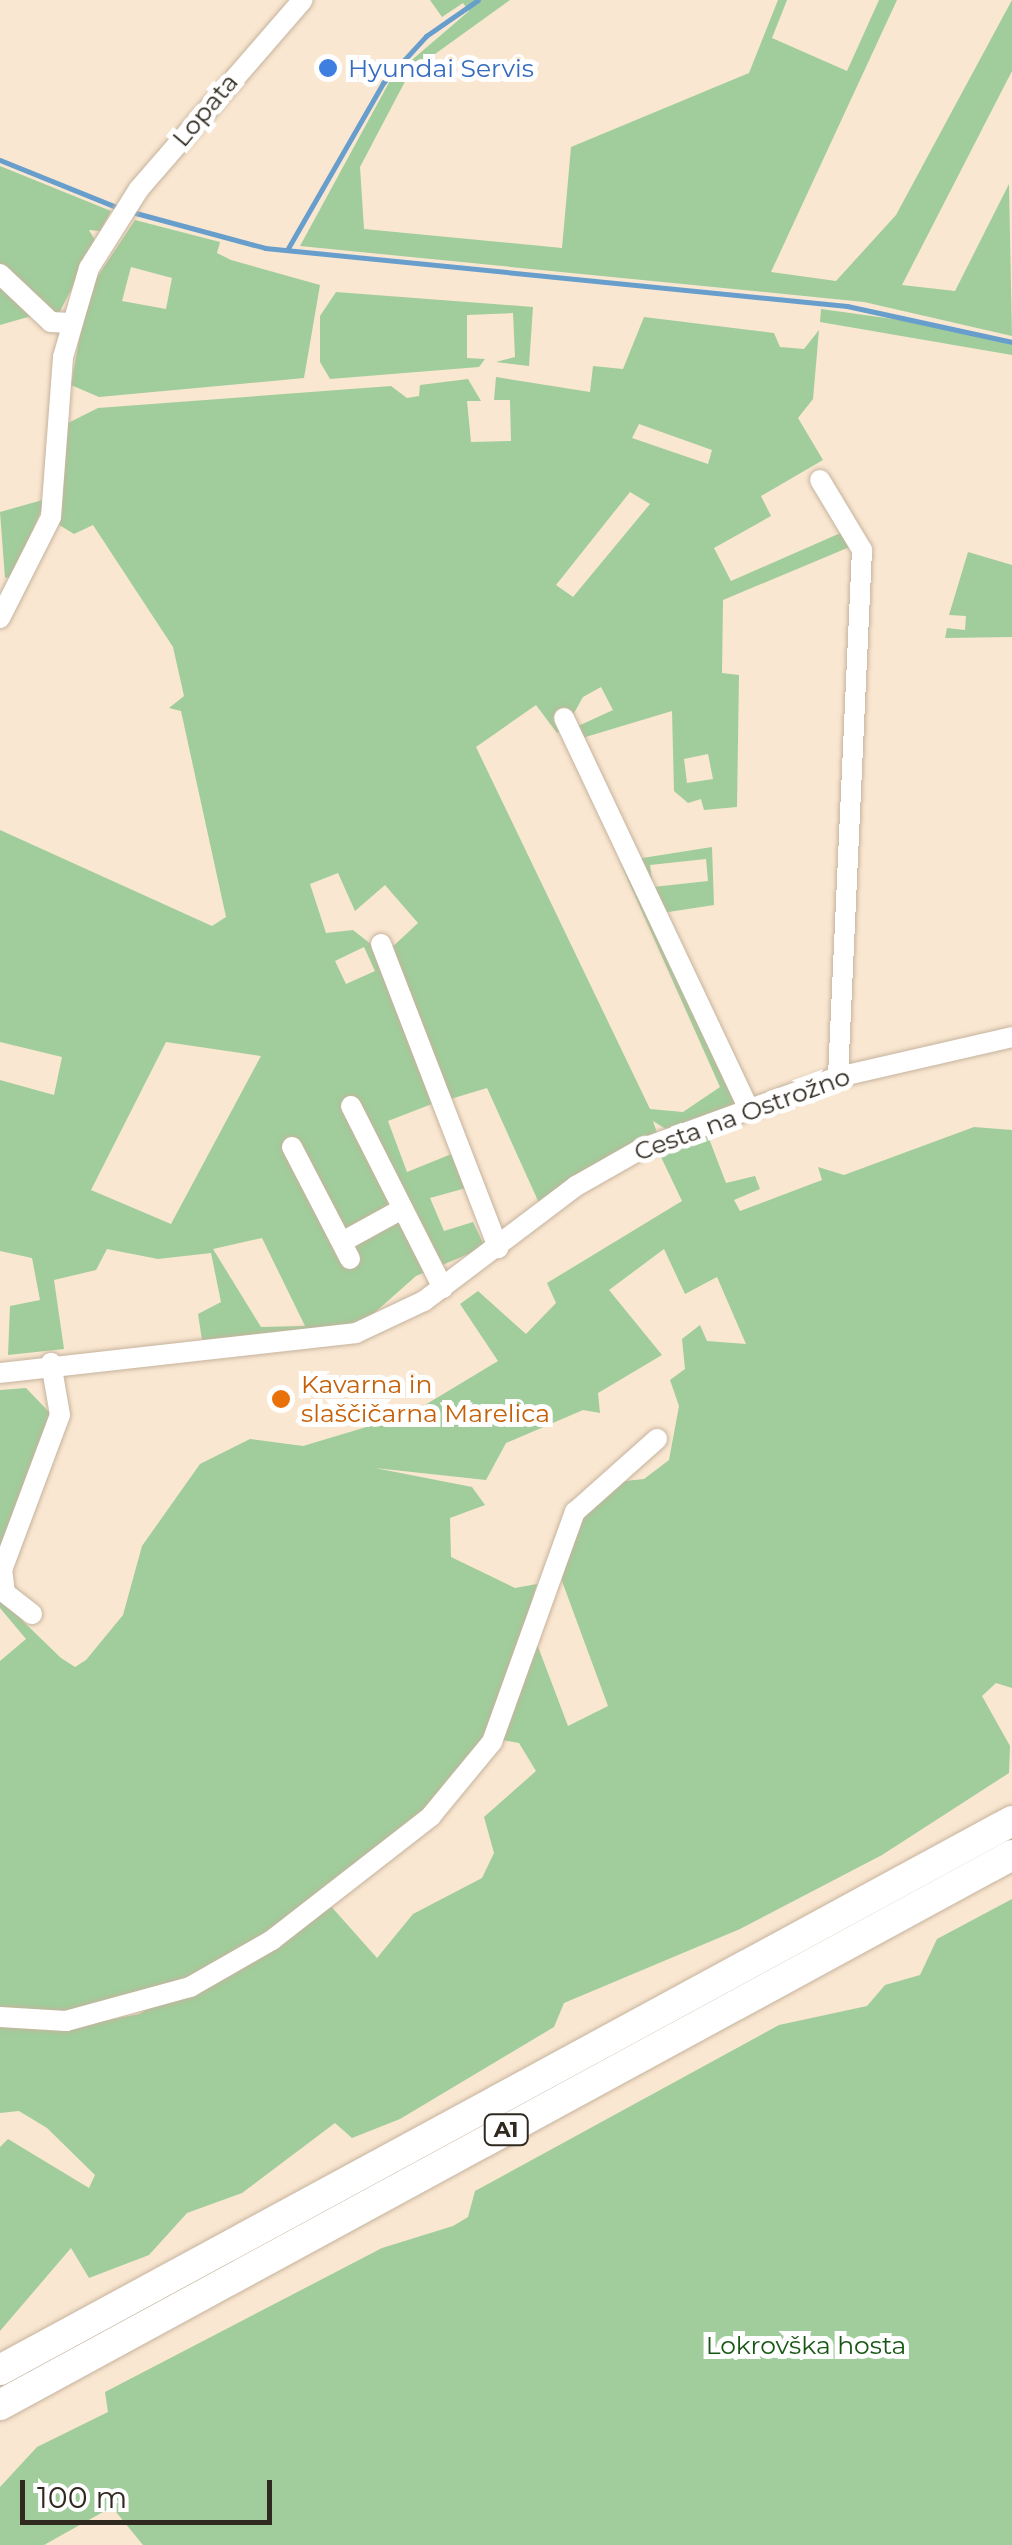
<!DOCTYPE html>
<meta charset="utf-8">
<style>
body{margin:0}
#map{position:relative;width:1012px;height:2545px;overflow:hidden;background:#fae7d1;font-family:Montserrat,sans-serif}
div>[style]{position:absolute}
.green>*{inset:0;background:#a0cd9b}
.stream>*{height:5px;margin:-2.5px;padding:0 2.5px;transform-origin:2.5px;border-radius:2.5px;background:#679ecb}
.roads{filter:drop-shadow(0 0 2px #c5b39e) drop-shadow(0 0 2px #c5b39e)}
.minor>*{height:20px;margin:-10px;padding:0 10px;transform-origin:10px;border-radius:10px;background:#fff}
.highway>*{height:30px;margin:-15px;padding:0 15px;transform-origin:15px;border-radius:15px;background:#fff}
.dots>*{width:28px;height:28px;translate:-50% -50%;box-sizing:border-box;border:5px solid #fff;border-radius:50%}
span{translate:-50% -50%;white-space:nowrap;text-align:center;line-height:1.15;-webkit-text-stroke:10px #fff;paint-order:stroke}
.shield-label span{padding:2px 8px;background:#fff;border:2px solid;border-radius:8px;-webkit-text-stroke-width:0}
.shield-label{font-size:22px;color:#302920;font-weight:700}
.shop-label{font-size:25px;color:#366cbe}
.left{translate:0 -50%;text-align:left}
.street-label{font-size:25px;color:#302920}
.food-label{font-size:25px;color:#c56008}
.park-label{font-size:25px;color:#185814}
.scale{position:absolute;left:20px;top:2480px;width:252px;height:45px;box-sizing:border-box;border:5px solid #302920;border-top:0;padding-left:12px;font-size:30px;line-height:35px;white-space:nowrap;color:#302920;-webkit-text-stroke:8px #fff;paint-order:stroke}
</style>
<div id="map">
<div class="green">
<i style="clip-path:polygon(430px 0,510px 0,410px 72px,360px 167px,364px 229px,562px 248px,571px 147px,749px 73px,778px 0,787px 0,772px 38px,847px 71px,879px 0,897px 0,771px 272px,836px 281px,896px 215px,1012px 0,1012px 71px,902px 285px,955px 291px,1009px 184px,1012px 336px,864px 302px,300px 246px,392px 77px,469px 11px,463px 3px,442px 17px)"></i>
<i style="clip-path:polygon(0 166px,111px 211px,100px 231px,89px 230px,96px 242px,58px 315px,0 265px)"></i>
<i style="clip-path:polygon(evenodd,135px 220px,220px 242px,217px 253px,231px 260px,320px 285px,304px 378px,99px 397px,71px 385px,88px 291px,135px 220px,131px 267px,172px 278px,166px 309px,122px 301px,131px 267px)"></i>
<i style="clip-path:polygon(0 282px,35px 315px,0 325px)"></i>
<i style="clip-path:polygon(336px 292px,533px 307px,529px 366px,496px 362px,515px 357px,513px 313px,467px 315px,467px 358px,485px 359px,479px 367px,330px 379px,320px 362px,320px 316px)"></i>
<i style="clip-path:polygon(821px 309px,937px 325px,1012px 345px,1012px 355px,820px 322px)"></i>
<i style="clip-path:polygon(evenodd,644px 317px,774px 333px,780px 347px,804px 349px,819px 330px,813px 399px,798px 418px,823px 460px,761px 496px,771px 516px,714px 548px,731px 581px,845px 531px,852px 546px,723px 600px,722px 673px,739px 675px,737px 807px,704px 810px,701px 799px,688px 803px,674px 791px,672px 711px,579px 739px,576px 727px,613px 710px,601px 687px,583px 697px,565px 729px,557px 733px,536px 705px,476px 747px,650px 1109px,683px 1112px,720px 1087px,619px 860px,744px 1105px,669px 1131px,653px 1121px,658px 1136px,539px 1203px,487px 1088px,444px 1101px,388px 951px,418px 923px,385px 885px,355px 911px,338px 873px,310px 884px,326px 933px,353px 930px,377px 949px,437px 1102px,388px 1121px,407px 1172px,454px 1153px,466px 1188px,430px 1198px,444px 1231px,473px 1222px,485px 1247px,416px 1276px,363px 1323px,202px 1340px,198px 1314px,221px 1302px,211px 1253px,158px 1259px,107px 1249px,96px 1270px,54px 1280px,64px 1349px,8px 1355px,10px 1306px,40px 1300px,32px 1258px,0 1251px,0 1080px,54px 1095px,62px 1057px,0 1042px,0 830px,212px 926px,226px 917px,181px 711px,169px 708px,184px 696px,173px 647px,93px 525px,74px 534px,56px 523px,68px 423px,98px 408px,391px 386px,407px 398px,419px 396px,420px 385px,468px 379px,481px 401px,467px 401px,471px 442px,511px 441px,510px 400px,494px 400px,496px 377px,590px 392px,593px 366px,623px 369px,644px 317px,639px 424px,712px 450px,708px 464px,632px 438px,639px 424px,644px 317px,630px 492px,650px 504px,573px 597px,556px 585px,630px 492px,644px 317px,708px 754px,713px 779px,687px 783px,684px 759px,708px 754px,644px 317px,364px 947px,375px 971px,346px 984px,335px 961px,364px 947px,644px 317px,166px 1042px,261px 1056px,171px 1224px,91px 1190px,166px 1042px,644px 317px,262px 1238px,305px 1326px,261px 1327px,213px 1249px,262px 1238px)"></i>
<i style="clip-path:polygon(46px 499px,13px 577px,5px 578px,0 512px)"></i>
<i style="clip-path:polygon(968px 552px,1012px 565px,1012px 637px,945px 638px,947px 628px,965px 630px,966px 616px,949px 615px)"></i>
<i style="clip-path:polygon(evenodd,712px 847px,714px 905px,662px 913px,636px 859px,712px 847px,706px 859px,708px 881px,653px 887px,650px 865px,706px 859px)"></i>
<i style="clip-path:polygon(evenodd,974px 1127px,1012px 1130px,1012px 1688px,996px 1683px,982px 1696px,1010px 1746px,1009px 1773px,882px 1855px,740px 1929px,564px 2003px,554px 2027px,400px 2119px,352px 2138px,335px 2123px,242px 2193px,187px 2213px,149px 2255px,89px 2278px,71px 2248px,0 2331px,0 2147px,8px 2139px,89px 2188px,95px 2175px,47px 2128px,19px 2111px,0 2113px,0 2022px,65px 2028px,139px 2014px,329px 1904px,377px 1958px,413px 1914px,482px 1878px,494px 1853px,484px 1817px,536px 1771px,519px 1743px,502px 1740px,568px 1528px,616px 1482px,644px 1479px,669px 1460px,679px 1406px,670px 1380px,685px 1369px,682px 1339px,700px 1325px,707px 1341px,746px 1344px,717px 1277px,685px 1294px,664px 1249px,609px 1290px,662px 1355px,598px 1393px,600px 1413px,583px 1410px,506px 1443px,486px 1480px,375px 1468px,472px 1487px,485px 1505px,450px 1518px,451px 1557px,515px 1588px,537px 1584px,497px 1721px,458px 1781px,335px 1886px,208px 1974px,66px 2018px,0 2013px,0 1661px,26px 1639px,0 1608px,0 1599px,61px 1658px,75px 1667px,86px 1660px,123px 1615px,142px 1546px,200px 1464px,250px 1439px,303px 1446px,410px 1414px,498px 1361px,460px 1304px,478px 1291px,526px 1334px,556px 1303px,547px 1283px,682px 1201px,660px 1155px,708px 1136px,726px 1183px,755px 1176px,760px 1189px,734px 1200px,740px 1211px,822px 1180px,818px 1167px,844px 1175px,974px 1127px,559px 1573px,608px 1706px,568px 1726px,537px 1644px,559px 1573px)"></i>
<i style="clip-path:polygon(26px 1388px,50px 1413px,0 1562px,0 1390px)"></i>
<i style="clip-path:polygon(1012px 1899px,1012px 2545px,143px 2545px,112px 2507px,44px 2545px,0 2545px,0 2487px,37px 2447px,108px 2412px,105px 2392px,382px 2248px,453px 2226px,468px 2217px,475px 2191px,779px 2025px,867px 2006px,885px 1985px,920px 1975px,937px 1939px)"></i>
</div>
<div class="stream">
<i style="left:0;top:160px;width:131px;rotate:22deg"></i>
<i style="left:132px;top:212px;width:138px;rotate:15.1deg"></i>
<i style="left:265px;top:248px;width:585px;rotate:5.69deg"></i>
<i style="left:847px;top:306px;width:169px;rotate:12.3deg"></i>
<i style="left:287px;top:250px;width:193px;rotate:-60.1deg"></i>
<i style="left:383px;top:83px;width:64px;rotate:-47.5deg"></i>
<i style="left:426px;top:36px;width:63px;rotate:-34.7deg"></i>
</div>
<div class="roads">
<div class="minor">
<i style="left:0;top:274px;width:70px;rotate:43.3deg"></i>
<i style="left:51px;top:322px;width:19px;rotate:3deg"></i>
<i style="left:820px;top:480px;width:82px;rotate:59deg"></i>
<i style="left:862px;top:550px;width:528px;rotate:92.61deg"></i>
<i style="left:0;top:618px;width:113px;rotate:-63.2deg"></i>
<i style="left:51px;top:517px;width:160px;rotate:-85.7deg"></i>
<i style="left:63px;top:357px;width:93px;rotate:-73.7deg"></i>
<i style="left:89px;top:268px;width:93px;rotate:-57.7deg"></i>
<i style="left:139px;top:189px;width:250px;rotate:-49.1deg"></i>
<i style="left:564px;top:718px;width:431px;rotate:64.7deg"></i>
<i style="left:381px;top:944px;width:326px;rotate:68.9deg"></i>
<i style="left:351px;top:1106px;width:204px;rotate:63.2deg"></i>
<i style="left:292px;top:1147px;width:126px;rotate:62.6deg"></i>
<i style="left:342px;top:1242px;width:68px;rotate:-28.8deg"></i>
<i style="left:0;top:1373px;width:358px;rotate:-6.4deg"></i>
<i style="left:356px;top:1333px;width:75px;rotate:-25.2deg"></i>
<i style="left:424px;top:1301px;width:191px;rotate:-37.1deg"></i>
<i style="left:576px;top:1186px;width:75px;rotate:-29.6deg"></i>
<i style="left:641px;top:1149px;width:210px;rotate:-20.1deg"></i>
<i style="left:838px;top:1077px;width:179px;rotate:-12.9deg"></i>
<i style="left:32px;top:1614px;width:34px;rotate:-142deg"></i>
<i style="left:5px;top:1593px;width:23px;rotate:-97deg"></i>
<i style="left:2px;top:1570px;width:165px;rotate:-69.5deg"></i>
<i style="left:60px;top:1415px;width:53px;rotate:-99.8deg"></i>
<i style="left:0;top:2017px;width:66px;rotate:3.5deg"></i>
<i style="left:66px;top:2021px;width:129px;rotate:-15.3deg"></i>
<i style="left:190px;top:1987px;width:95px;rotate:-29.8deg"></i>
<i style="left:272px;top:1940px;width:202px;rotate:-37.9deg"></i>
<i style="left:431px;top:1816px;width:96px;rotate:-50.5deg"></i>
<i style="left:492px;top:1742px;width:245px;rotate:-70.2deg"></i>
<i style="left:575px;top:1512px;width:110px;rotate:-41.7deg"></i>
</div>
<div class="highway">
<i style="left:0;top:2370px;width:1151px;rotate:-28.48deg"></i>
<i style="left:0;top:2405px;width:1152px;rotate:-28.52deg"></i>
</div>
</div>
<div class="dots">
<i style="left:328px;top:68px;background:#3f7fe0"></i>
<i style="left:281px;top:1399px;background:#e8710a"></i>
</div>
<div class="shield-label">
<span style="left:506px;top:2130px">A1</span>
</div>
<div class="shop-label">
<span class="left" style="left:348px;top:68px">Hyundai Servis</span>
</div>
<div class="street-label">
<span style="left:205px;top:110px;rotate:-50deg">Lopata</span>
<span style="left:742px;top:1114px;rotate:-20deg">Cesta na Ostrožno</span>
</div>
<div class="food-label">
<span class="left" style="left:301px;top:1399px">Kavarna in<br>slaščičarna Marelica</span>
</div>
<div class="park-label">
<span style="left:806px;top:2345px">Lokrovška hosta</span>
</div>
<div class="scale">100 m</div>
</div>
